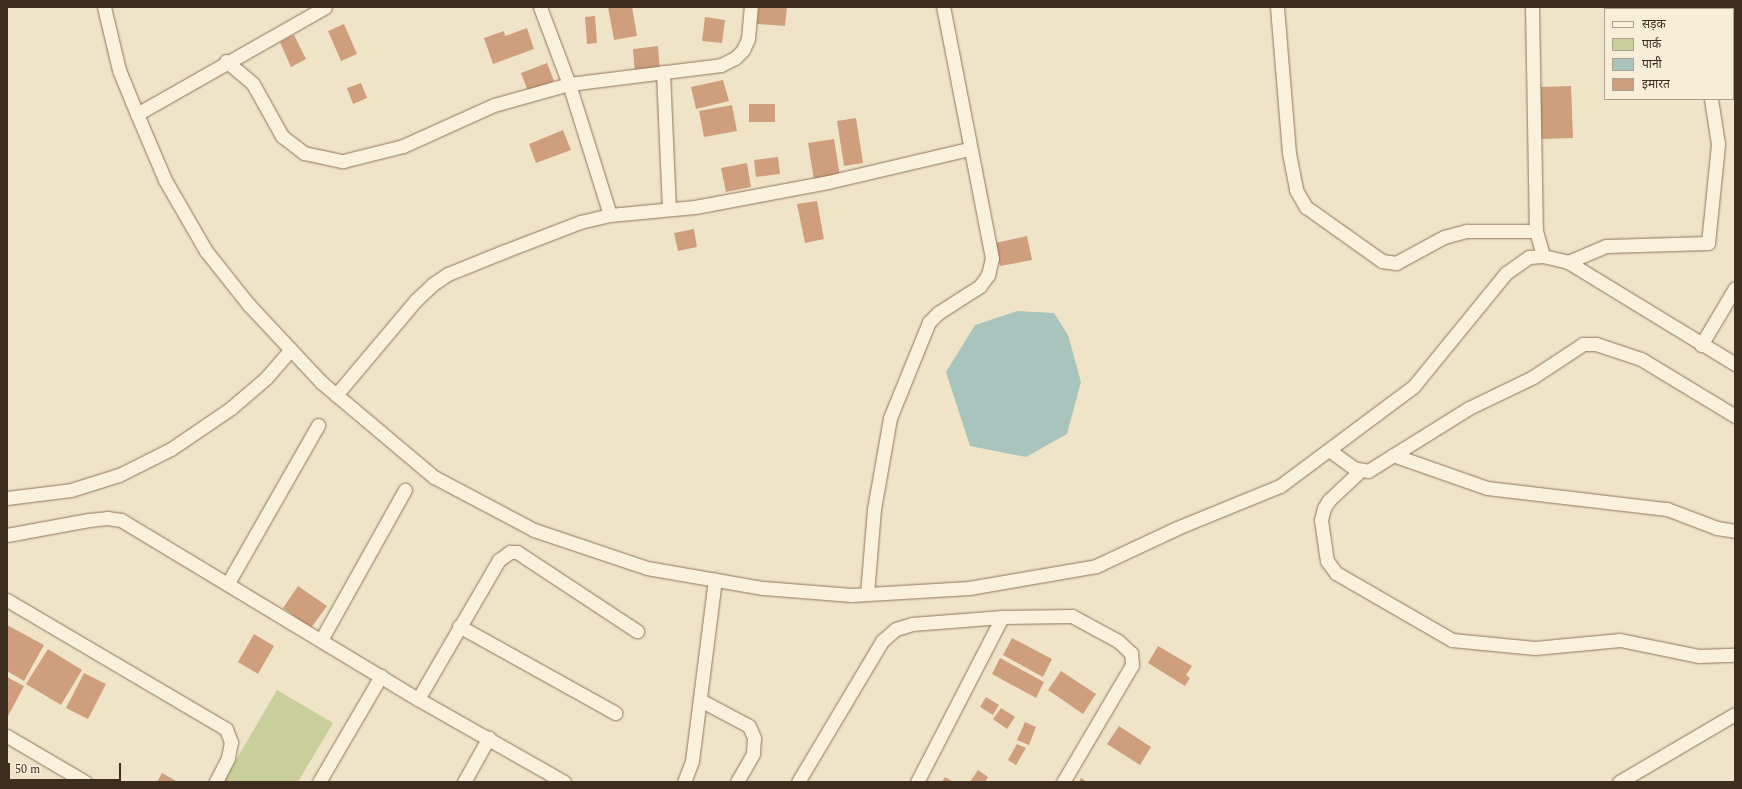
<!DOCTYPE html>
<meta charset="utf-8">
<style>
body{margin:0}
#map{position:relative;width:1742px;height:789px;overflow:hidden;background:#f0e4c8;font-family:Spectral,"Noto Sans Devanagari",serif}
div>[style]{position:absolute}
.green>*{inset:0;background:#c9cf9b}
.water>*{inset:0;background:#a9c4bc}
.building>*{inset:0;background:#cf9f7d}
.roads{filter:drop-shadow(0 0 1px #8d765c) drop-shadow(0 0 1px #8d765c)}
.minor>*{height:13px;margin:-6.5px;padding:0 6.5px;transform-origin:6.5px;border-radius:6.5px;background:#faf1dc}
span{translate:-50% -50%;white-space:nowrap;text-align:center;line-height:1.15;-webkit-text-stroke:3px #f7eed8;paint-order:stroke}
.frame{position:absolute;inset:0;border:8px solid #3d2e20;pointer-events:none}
.legend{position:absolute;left:1604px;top:8px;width:130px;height:92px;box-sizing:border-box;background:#f7eed8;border:1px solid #ada18e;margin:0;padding:5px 7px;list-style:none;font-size:12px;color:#3d2e20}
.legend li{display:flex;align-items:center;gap:8px;height:20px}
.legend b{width:20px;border:1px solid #ada18e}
.scale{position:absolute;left:8px;top:763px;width:113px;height:18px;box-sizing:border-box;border:2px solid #3d2e20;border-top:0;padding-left:5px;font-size:12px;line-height:14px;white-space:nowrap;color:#3d2e20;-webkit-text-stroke:3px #f7eed8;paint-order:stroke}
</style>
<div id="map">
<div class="green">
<i style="clip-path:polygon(277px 690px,333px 723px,298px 782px,223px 782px)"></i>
</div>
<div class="water">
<i style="clip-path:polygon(1017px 311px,1054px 313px,1068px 335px,1081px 382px,1067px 434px,1026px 457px,970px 446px,946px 372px,975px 325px)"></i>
</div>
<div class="building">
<i style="clip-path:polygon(608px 7px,632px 7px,637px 36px,614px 40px)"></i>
<i style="clip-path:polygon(758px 7px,787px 7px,785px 26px,757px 24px)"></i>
<i style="clip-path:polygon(1726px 7px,1735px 7px,1735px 18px,1733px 9px)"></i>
<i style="clip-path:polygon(595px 16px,597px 43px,587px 44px,585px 17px)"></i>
<i style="clip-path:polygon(705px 17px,725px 20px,722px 43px,702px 41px)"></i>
<i style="clip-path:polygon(344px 24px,357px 54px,341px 61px,328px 31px)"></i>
<i style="clip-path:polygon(527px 28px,534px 49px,493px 64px,484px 38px,504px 31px,505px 36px)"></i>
<i style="clip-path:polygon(294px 35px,306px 59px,291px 67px,280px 42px)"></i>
<i style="clip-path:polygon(658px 46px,660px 72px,635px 74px,633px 49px)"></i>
<i style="clip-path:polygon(547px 63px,554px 81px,528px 91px,521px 73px)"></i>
<i style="clip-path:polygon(723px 80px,729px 101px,696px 109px,691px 87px)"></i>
<i style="clip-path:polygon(361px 83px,367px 98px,353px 104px,347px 88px)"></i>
<i style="clip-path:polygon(1571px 86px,1573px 138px,1541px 139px,1538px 87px)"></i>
<i style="clip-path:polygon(749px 104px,775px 104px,775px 122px,749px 122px)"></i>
<i style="clip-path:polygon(732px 105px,737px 131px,704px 137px,699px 111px)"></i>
<i style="clip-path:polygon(856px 118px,863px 163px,844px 166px,837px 121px)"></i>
<i style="clip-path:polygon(563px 130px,571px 150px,536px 163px,529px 144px)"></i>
<i style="clip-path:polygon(834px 139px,840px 176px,814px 180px,808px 143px)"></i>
<i style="clip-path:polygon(778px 157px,780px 174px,756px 177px,754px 160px)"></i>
<i style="clip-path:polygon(747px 163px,751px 187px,726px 192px,721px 168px)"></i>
<i style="clip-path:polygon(817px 201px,824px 239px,805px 243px,797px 204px)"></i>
<i style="clip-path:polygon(694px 229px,697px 247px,678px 251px,674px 233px)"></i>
<i style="clip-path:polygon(1027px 236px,1032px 260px,1000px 266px,995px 243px)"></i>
<i style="clip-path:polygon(298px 586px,327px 606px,311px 628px,283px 608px)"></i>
<i style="clip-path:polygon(7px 625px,44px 645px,24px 681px,7px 671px)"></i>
<i style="clip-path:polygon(254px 634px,274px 646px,258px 674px,238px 662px)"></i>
<i style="clip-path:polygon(1012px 638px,1052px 659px,1043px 677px,1003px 655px)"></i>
<i style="clip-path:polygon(1158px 646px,1192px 666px,1186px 675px,1190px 678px,1185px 686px,1148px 663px)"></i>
<i style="clip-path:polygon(48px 649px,82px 670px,61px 705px,26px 684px)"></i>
<i style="clip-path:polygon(1000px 658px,1044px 682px,1036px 698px,992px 674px)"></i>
<i style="clip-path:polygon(1061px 671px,1096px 694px,1083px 714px,1048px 690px)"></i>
<i style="clip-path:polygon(84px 673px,106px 684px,88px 719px,66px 708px)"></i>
<i style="clip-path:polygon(7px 677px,24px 686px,7px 718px)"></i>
<i style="clip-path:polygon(986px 697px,999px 705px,993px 715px,980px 707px)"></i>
<i style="clip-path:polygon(1001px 708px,1015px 717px,1007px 729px,993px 719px)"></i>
<i style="clip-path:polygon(1025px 722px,1036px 727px,1029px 745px,1017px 740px)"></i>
<i style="clip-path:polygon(1119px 726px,1151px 747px,1140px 765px,1107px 744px)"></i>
<i style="clip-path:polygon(1017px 744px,1026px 748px,1016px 765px,1008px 760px)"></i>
<i style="clip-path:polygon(978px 770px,988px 777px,985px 782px,970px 782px)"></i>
<i style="clip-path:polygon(162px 773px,178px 782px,157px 782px)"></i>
<i style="clip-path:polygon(945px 777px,954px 782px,942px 782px)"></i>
<i style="clip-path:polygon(1081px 778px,1087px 782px,1079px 782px)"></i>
</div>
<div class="roads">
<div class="minor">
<i style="left:104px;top:7px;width:65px;rotate:76.6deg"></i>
<i style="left:119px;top:70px;width:48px;rotate:67.8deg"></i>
<i style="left:137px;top:114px;width:72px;rotate:67deg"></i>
<i style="left:165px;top:180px;width:82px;rotate:60deg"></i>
<i style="left:206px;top:251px;width:69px;rotate:51.5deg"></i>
<i style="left:249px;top:305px;width:105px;rotate:46.9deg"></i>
<i style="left:321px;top:382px;width:148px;rotate:40.1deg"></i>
<i style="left:434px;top:477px;width:113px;rotate:27.9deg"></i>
<i style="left:534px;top:530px;width:119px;rotate:18.6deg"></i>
<i style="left:647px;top:568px;width:118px;rotate:9.8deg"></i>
<i style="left:763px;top:588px;width:89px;rotate:4.5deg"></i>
<i style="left:852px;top:595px;width:117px;rotate:-3.4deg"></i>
<i style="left:969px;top:588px;width:129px;rotate:-9.8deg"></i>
<i style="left:1096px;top:566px;width:89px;rotate:-25.1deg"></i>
<i style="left:1177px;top:528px;width:111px;rotate:-22.2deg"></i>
<i style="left:1280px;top:486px;width:166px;rotate:-36.7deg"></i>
<i style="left:1413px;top:387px;width:147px;rotate:-50.8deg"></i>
<i style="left:1506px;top:273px;width:28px;rotate:-35deg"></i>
<i style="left:1529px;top:257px;width:14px;rotate:-4deg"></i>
<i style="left:1543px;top:256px;width:26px;rotate:13deg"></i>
<i style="left:1568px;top:262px;width:196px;rotate:31.4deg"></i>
<i style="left:540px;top:7px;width:82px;rotate:69.4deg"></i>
<i style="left:569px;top:84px;width:137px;rotate:72.6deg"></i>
<i style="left:1277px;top:7px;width:146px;rotate:85.3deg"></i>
<i style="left:1289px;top:153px;width:38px;rotate:79deg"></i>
<i style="left:1296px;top:190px;width:20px;rotate:60deg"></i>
<i style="left:1306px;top:207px;width:93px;rotate:35.4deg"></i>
<i style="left:1382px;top:261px;width:14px;rotate:8deg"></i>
<i style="left:1396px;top:263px;width:55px;rotate:-28.4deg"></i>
<i style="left:1444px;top:237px;width:24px;rotate:-15deg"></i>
<i style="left:1467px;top:231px;width:69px"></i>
<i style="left:1532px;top:7px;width:224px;rotate:89deg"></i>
<i style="left:1536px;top:231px;width:26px;rotate:74deg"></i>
<i style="left:1708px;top:9px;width:2px;rotate:-90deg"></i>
<i style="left:226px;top:61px;width:35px;rotate:40deg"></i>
<i style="left:253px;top:84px;width:60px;rotate:60.9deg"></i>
<i style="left:282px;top:136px;width:28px;rotate:38deg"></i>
<i style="left:304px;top:153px;width:40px;rotate:12deg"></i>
<i style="left:343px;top:161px;width:62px;rotate:-14deg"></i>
<i style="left:403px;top:146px;width:100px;rotate:-24.3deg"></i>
<i style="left:494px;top:105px;width:78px;rotate:-15.6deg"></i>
<i style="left:569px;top:84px;width:153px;rotate:-7.1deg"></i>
<i style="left:721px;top:65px;width:16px;rotate:-27deg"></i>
<i style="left:735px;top:58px;width:11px;rotate:-45deg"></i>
<i style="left:743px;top:50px;width:12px;rotate:-66deg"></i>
<i style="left:748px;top:39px;width:32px;rotate:-85deg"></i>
<i style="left:1733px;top:68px;width:2px"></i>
<i style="left:663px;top:72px;width:137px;rotate:87.5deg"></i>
<i style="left:137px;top:114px;width:216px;rotate:-29.6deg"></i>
<i style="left:1568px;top:262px;width:41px;rotate:-22.8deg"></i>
<i style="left:1606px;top:246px;width:102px;rotate:-1.7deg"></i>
<i style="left:1708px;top:243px;width:100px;rotate:-84.2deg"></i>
<i style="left:1718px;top:144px;width:46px;rotate:-98.8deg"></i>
<i style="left:1701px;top:345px;width:66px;rotate:-59.2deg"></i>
<i style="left:336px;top:395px;width:124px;rotate:-49.9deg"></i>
<i style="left:416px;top:300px;width:23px;rotate:-43deg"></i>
<i style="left:433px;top:284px;width:18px;rotate:-34deg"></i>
<i style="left:448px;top:274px;width:61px;rotate:-22deg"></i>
<i style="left:505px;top:251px;width:80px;rotate:-21.1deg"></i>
<i style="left:580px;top:222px;width:31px;rotate:-13deg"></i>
<i style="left:610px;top:215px;width:85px;rotate:-5.4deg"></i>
<i style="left:695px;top:207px;width:135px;rotate:-10.6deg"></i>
<i style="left:828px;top:182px;width:145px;rotate:-13.2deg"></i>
<i style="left:1329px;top:450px;width:31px;rotate:36deg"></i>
<i style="left:1354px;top:468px;width:14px;rotate:12deg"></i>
<i style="left:1368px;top:471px;width:119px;rotate:-32deg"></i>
<i style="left:1469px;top:408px;width:71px;rotate:-25.8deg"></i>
<i style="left:1533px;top:377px;width:60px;rotate:-33.4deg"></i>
<i style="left:1583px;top:344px;width:13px"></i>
<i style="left:1596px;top:344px;width:47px;rotate:18.4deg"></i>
<i style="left:1641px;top:359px;width:110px;rotate:31.2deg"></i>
<i style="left:1393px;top:455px;width:100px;rotate:19.3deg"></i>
<i style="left:1487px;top:488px;width:181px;rotate:6.7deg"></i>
<i style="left:1667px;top:509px;width:53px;rotate:20.8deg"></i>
<i style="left:1717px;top:528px;width:18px;rotate:9deg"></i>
<i style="left:1360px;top:471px;width:42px;rotate:136.9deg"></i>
<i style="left:1329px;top:500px;width:9px;rotate:122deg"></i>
<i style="left:1324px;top:508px;width:12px;rotate:104deg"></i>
<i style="left:1321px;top:520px;width:41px;rotate:81.7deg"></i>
<i style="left:1327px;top:561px;width:15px;rotate:53deg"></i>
<i style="left:1336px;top:573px;width:134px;rotate:30deg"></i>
<i style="left:1452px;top:640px;width:83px;rotate:5.5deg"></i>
<i style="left:1535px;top:648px;width:85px;rotate:-5.4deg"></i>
<i style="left:1620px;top:640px;width:81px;rotate:11.4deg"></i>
<i style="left:1699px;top:656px;width:36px;rotate:-2deg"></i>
<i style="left:7px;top:498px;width:64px;rotate:-7.1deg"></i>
<i style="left:71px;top:490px;width:50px;rotate:-17.4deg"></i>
<i style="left:119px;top:475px;width:58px;rotate:-26.6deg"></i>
<i style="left:171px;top:449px;width:73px;rotate:-34.3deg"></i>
<i style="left:231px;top:408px;width:46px;rotate:-40.6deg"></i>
<i style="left:266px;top:378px;width:37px;rotate:-49deg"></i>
<i style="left:7px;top:535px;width:83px;rotate:-10.4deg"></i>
<i style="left:89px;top:520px;width:18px;rotate:-6deg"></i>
<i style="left:107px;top:518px;width:14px;rotate:8deg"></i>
<i style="left:121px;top:520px;width:347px;rotate:31.1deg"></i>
<i style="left:418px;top:699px;width:168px;rotate:29.6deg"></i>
<i style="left:228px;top:583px;width:182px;rotate:-60.3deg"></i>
<i style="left:867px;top:594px;width:85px;rotate:-85.3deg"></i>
<i style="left:874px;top:509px;width:92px;rotate:-80deg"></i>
<i style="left:890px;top:418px;width:104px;rotate:-67.9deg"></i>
<i style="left:929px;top:322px;width:13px;rotate:-45deg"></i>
<i style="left:938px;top:313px;width:50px;rotate:-32.7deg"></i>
<i style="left:980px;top:286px;width:14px;rotate:-54deg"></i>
<i style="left:988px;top:275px;width:17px;rotate:-77deg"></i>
<i style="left:992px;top:258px;width:256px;rotate:-101deg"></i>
<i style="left:7px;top:600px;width:254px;rotate:30.5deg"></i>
<i style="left:226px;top:729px;width:14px;rotate:69deg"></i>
<i style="left:231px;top:742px;width:16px;rotate:101deg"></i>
<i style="left:228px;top:758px;width:27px;rotate:117deg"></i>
<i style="left:459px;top:626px;width:179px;rotate:29.1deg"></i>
<i style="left:321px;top:640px;width:172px;rotate:-60.8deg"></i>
<i style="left:418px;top:699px;width:161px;rotate:-59.8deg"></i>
<i style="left:499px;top:560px;width:14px;rotate:-36deg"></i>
<i style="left:510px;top:552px;width:7px"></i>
<i style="left:517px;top:552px;width:144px;rotate:33.4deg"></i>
<i style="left:700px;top:700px;width:55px;rotate:28deg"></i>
<i style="left:749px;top:726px;width:13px;rotate:67deg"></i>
<i style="left:754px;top:738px;width:16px;rotate:94deg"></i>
<i style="left:753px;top:754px;width:32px;rotate:120deg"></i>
<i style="left:7px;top:736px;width:91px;rotate:30.5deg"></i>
<i style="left:319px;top:782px;width:123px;rotate:-59.7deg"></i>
<i style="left:464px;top:782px;width:51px;rotate:-60.9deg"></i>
<i style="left:684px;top:782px;width:22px;rotate:-69deg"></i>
<i style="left:692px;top:761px;width:183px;rotate:-82.8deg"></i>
<i style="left:798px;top:782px;width:164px;rotate:-59.2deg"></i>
<i style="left:882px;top:641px;width:18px;rotate:-41deg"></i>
<i style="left:896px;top:629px;width:17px;rotate:-17deg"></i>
<i style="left:912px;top:624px;width:90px;rotate:-4.4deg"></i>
<i style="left:1002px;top:617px;width:70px;rotate:-0.8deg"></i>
<i style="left:1072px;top:616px;width:52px;rotate:28.5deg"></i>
<i style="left:1118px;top:641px;width:18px;rotate:43deg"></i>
<i style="left:1131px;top:653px;width:12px;rotate:85deg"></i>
<i style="left:1132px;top:665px;width:136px;rotate:120.5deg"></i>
<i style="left:917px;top:782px;width:186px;rotate:-62.7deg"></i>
<i style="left:1619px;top:782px;width:134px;rotate:-30.4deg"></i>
</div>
</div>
<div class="frame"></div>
<ul class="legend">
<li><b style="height:5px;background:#faf1dc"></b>सड़क</li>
<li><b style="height:11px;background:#c9cf9b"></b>पार्क</li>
<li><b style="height:11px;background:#a9c4bc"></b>पानी</li>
<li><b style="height:11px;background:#cf9f7d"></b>इमारत</li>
</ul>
<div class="scale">50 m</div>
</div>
